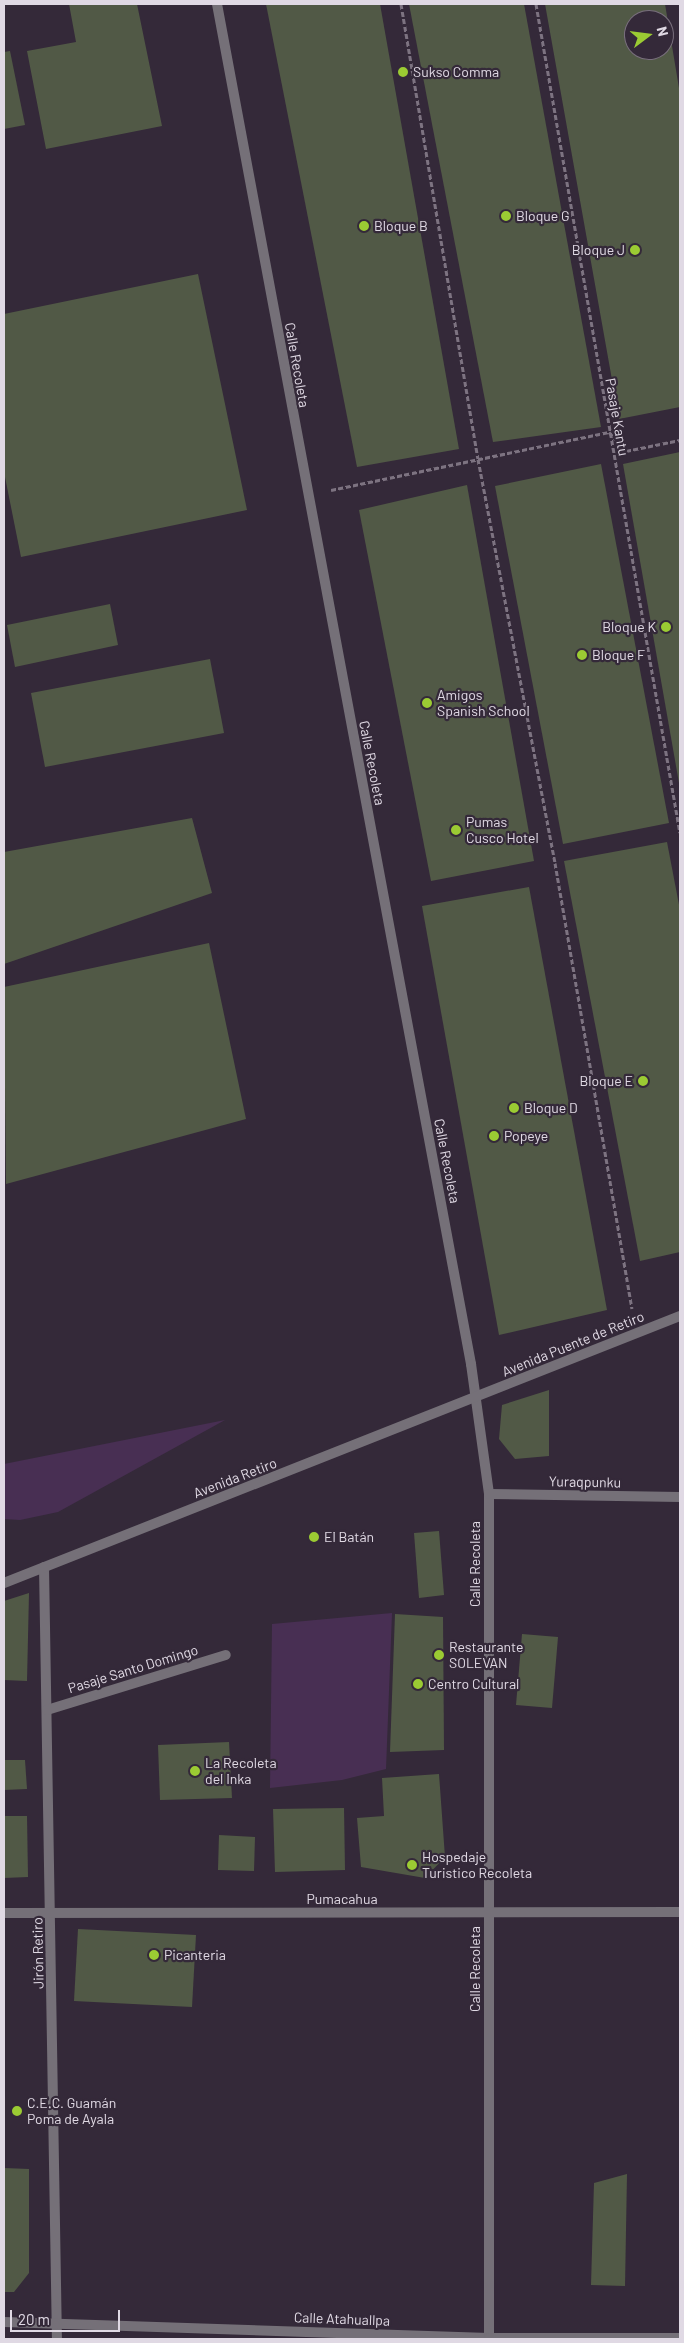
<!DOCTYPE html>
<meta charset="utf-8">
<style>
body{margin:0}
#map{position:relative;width:684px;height:2343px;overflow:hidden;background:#342939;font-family:Barlow,sans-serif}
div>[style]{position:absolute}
.green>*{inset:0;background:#482f53}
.building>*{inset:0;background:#515946}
.path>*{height:3px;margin-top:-1.5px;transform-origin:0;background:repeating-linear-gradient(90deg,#7d7381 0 5px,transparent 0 7.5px)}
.minor>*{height:10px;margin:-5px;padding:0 5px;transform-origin:5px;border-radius:5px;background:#757078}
.dots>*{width:14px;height:14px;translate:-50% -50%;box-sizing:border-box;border:2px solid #342939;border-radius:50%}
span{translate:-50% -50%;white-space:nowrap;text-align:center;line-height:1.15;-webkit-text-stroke:4.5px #342939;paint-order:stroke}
.poi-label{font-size:14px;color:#e0d9e4}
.left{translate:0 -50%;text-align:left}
.right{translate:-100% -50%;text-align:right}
.street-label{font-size:14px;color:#e0d9e4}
.frame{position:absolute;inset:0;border:5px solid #e0d9e4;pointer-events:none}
.north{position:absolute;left:624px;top:10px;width:50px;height:50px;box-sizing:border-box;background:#342939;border:1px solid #796f7d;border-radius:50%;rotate:75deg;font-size:14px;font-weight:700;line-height:20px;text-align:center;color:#e0d9e4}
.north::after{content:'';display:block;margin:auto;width:18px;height:22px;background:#9bcb33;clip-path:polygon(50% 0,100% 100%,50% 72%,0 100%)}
.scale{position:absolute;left:10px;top:2310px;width:110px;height:22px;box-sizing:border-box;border:2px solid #e0d9e4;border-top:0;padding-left:6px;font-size:15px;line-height:18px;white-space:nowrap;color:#e0d9e4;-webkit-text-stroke:4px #342939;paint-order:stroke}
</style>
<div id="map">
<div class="green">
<i style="clip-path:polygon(225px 1420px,58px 1512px,20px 1520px,4px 1519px,4px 1464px)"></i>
<i style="clip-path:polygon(392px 1613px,386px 1769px,342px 1780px,270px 1788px,272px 1624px)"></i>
</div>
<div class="building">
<i style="clip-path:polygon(69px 4px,137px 4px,162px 126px,46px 149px,27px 51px,76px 42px)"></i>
<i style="clip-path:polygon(266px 4px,380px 4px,459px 449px,357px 467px)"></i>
<i style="clip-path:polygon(409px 4px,524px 4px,601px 427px,493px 442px)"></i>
<i style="clip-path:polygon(evenodd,545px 4px,665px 4px,680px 94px,680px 407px,619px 419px,545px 4px,634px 20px,664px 20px,664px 50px,634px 50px,634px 20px)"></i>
<i style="clip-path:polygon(10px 51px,25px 125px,4px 129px,4px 52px)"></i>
<i style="clip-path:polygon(198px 274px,247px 510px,21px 557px,4px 472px,4px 314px)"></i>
<i style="clip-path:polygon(680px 452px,680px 783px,679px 783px,623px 464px)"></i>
<i style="clip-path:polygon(601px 464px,669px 823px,563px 844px,495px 486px)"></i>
<i style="clip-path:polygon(467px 485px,534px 861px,431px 881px,359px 510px)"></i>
<i style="clip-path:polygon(110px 604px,118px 645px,15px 667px,7px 625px)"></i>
<i style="clip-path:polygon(210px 659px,224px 733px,45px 767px,31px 693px)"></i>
<i style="clip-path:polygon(192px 818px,212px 893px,4px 964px,4px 852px)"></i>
<i style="clip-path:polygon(667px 842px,680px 910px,680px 1252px,640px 1261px,564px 861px)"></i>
<i style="clip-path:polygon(529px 887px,607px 1310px,499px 1335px,422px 906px)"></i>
<i style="clip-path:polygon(209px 943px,246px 1119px,6px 1184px,4px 987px)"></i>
<i style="clip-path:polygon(549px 1390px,549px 1456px,515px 1459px,499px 1439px,502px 1405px)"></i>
<i style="clip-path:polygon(439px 1531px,444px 1595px,419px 1598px,414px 1533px)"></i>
<i style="clip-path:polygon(29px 1593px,27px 1681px,4px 1680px,4px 1601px)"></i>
<i style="clip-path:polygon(395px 1614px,443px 1617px,444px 1750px,390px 1752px)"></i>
<i style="clip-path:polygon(522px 1634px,558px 1637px,552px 1708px,516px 1705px)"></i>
<i style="clip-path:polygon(229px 1742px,232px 1798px,160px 1800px,158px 1745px)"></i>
<i style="clip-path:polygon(4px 1760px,25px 1760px,27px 1789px,4px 1790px)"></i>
<i style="clip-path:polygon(439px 1774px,445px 1857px,425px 1878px,361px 1867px,357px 1818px,384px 1816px,382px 1778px)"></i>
<i style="clip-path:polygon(344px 1808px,345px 1870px,275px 1872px,273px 1809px)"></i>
<i style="clip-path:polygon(4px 1816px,27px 1816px,28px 1877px,4px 1878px)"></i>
<i style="clip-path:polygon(219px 1835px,255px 1837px,254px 1871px,218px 1870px)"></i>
<i style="clip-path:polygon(78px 1929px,196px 1935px,192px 2007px,74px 2001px)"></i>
<i style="clip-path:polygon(4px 2168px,29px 2169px,29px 2273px,14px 2292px,4px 2292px)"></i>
<i style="clip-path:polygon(627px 2174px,625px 2286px,591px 2285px,594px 2183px)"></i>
</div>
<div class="path">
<i style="left:401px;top:4px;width:461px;rotate:80.4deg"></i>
<i style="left:478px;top:459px;width:411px;rotate:79.2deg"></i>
<i style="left:555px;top:863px;width:452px;rotate:80.2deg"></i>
<i style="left:536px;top:4px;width:841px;rotate:80.15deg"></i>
<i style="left:331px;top:490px;width:284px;rotate:-11.8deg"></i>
<i style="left:609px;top:432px;width:25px;rotate:48deg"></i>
<i style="left:626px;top:451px;width:55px;rotate:-11.5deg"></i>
</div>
<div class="minor">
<i style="left:217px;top:4px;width:1384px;rotate:79.42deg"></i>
<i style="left:471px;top:1364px;width:131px;rotate:82.1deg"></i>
<i style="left:489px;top:1494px;width:845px;rotate:90deg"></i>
<i style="left:489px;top:1494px;width:191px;rotate:0.9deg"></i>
<i style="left:44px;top:1567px;width:772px;rotate:89.04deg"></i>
<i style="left:4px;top:1583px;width:727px;rotate:-21.55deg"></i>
<i style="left:47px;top:1710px;width:187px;rotate:-17.1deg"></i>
<i style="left:4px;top:1913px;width:676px;rotate:-0.08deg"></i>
<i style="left:4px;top:2322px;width:485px;rotate:1.9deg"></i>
<i style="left:489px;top:2338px;width:191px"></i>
</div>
<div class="dots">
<i style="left:403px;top:72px;background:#9bcb33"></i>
<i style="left:506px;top:216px;background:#9bcb33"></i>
<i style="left:364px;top:226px;background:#9bcb33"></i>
<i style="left:635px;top:250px;background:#9bcb33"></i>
<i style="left:666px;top:627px;background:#9bcb33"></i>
<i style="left:582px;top:655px;background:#9bcb33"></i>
<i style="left:427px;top:703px;background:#9bcb33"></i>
<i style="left:456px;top:830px;background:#9bcb33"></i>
<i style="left:643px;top:1081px;background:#9bcb33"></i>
<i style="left:514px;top:1108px;background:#9bcb33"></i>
<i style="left:494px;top:1136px;background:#9bcb33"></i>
<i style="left:314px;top:1537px;background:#9bcb33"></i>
<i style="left:439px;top:1655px;background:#9bcb33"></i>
<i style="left:418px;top:1684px;background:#9bcb33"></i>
<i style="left:195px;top:1771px;background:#9bcb33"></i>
<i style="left:412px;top:1865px;background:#9bcb33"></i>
<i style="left:154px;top:1955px;background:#9bcb33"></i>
<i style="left:17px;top:2111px;background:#9bcb33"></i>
</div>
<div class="poi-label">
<span class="left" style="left:413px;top:72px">Sukso Comma</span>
<span class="left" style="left:516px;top:216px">Bloque G</span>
<span class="left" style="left:374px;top:226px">Bloque B</span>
<span class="right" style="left:625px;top:250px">Bloque J</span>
<span class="right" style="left:656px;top:627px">Bloque K</span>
<span class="left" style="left:592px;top:655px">Bloque F</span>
<span class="left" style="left:437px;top:703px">Amigos<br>Spanish School</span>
<span class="left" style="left:466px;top:830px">Pumas<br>Cusco Hotel</span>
<span class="right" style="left:633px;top:1081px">Bloque E</span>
<span class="left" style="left:524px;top:1108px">Bloque D</span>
<span class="left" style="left:504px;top:1136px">Popeye</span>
<span class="left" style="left:324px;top:1537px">El Batán</span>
<span class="left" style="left:449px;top:1655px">Restaurante<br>SOLEVAN</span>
<span class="left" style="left:428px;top:1684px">Centro Cultural</span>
<span class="left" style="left:205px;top:1771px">La Recoleta<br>del Inka</span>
<span class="left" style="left:422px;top:1865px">Hospedaje<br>Turistico Recoleta</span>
<span class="left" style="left:164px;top:1955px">Picanteria</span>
<span class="left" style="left:27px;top:2111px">C.E.C. Guamán<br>Poma de Ayala</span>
</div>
<div class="street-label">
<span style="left:297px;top:365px;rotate:80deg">Calle Recoleta</span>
<span style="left:617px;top:417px;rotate:80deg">Pasaje Kantu</span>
<span style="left:372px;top:763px;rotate:79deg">Calle Recoleta</span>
<span style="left:447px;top:1161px;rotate:79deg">Calle Recoleta</span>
<span style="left:573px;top:1344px;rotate:-22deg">Avenida Puente de Retiro</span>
<span style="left:235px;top:1478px;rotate:-21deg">Avenida Retiro</span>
<span style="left:585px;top:1482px;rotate:1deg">Yuraqpunku</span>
<span style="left:475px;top:1564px;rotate:-90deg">Calle Recoleta</span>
<span style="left:133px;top:1669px;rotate:-17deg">Pasaje Santo Domingo</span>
<span style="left:342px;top:1899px">Pumacahua</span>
<span style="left:38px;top:1953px;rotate:-91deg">Jirón Retiro</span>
<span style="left:475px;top:1969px;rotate:-90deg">Calle Recoleta</span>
<span style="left:342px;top:2319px;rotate:2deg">Calle Atahuallpa</span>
</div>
<div class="frame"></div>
<div class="north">N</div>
<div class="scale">20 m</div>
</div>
